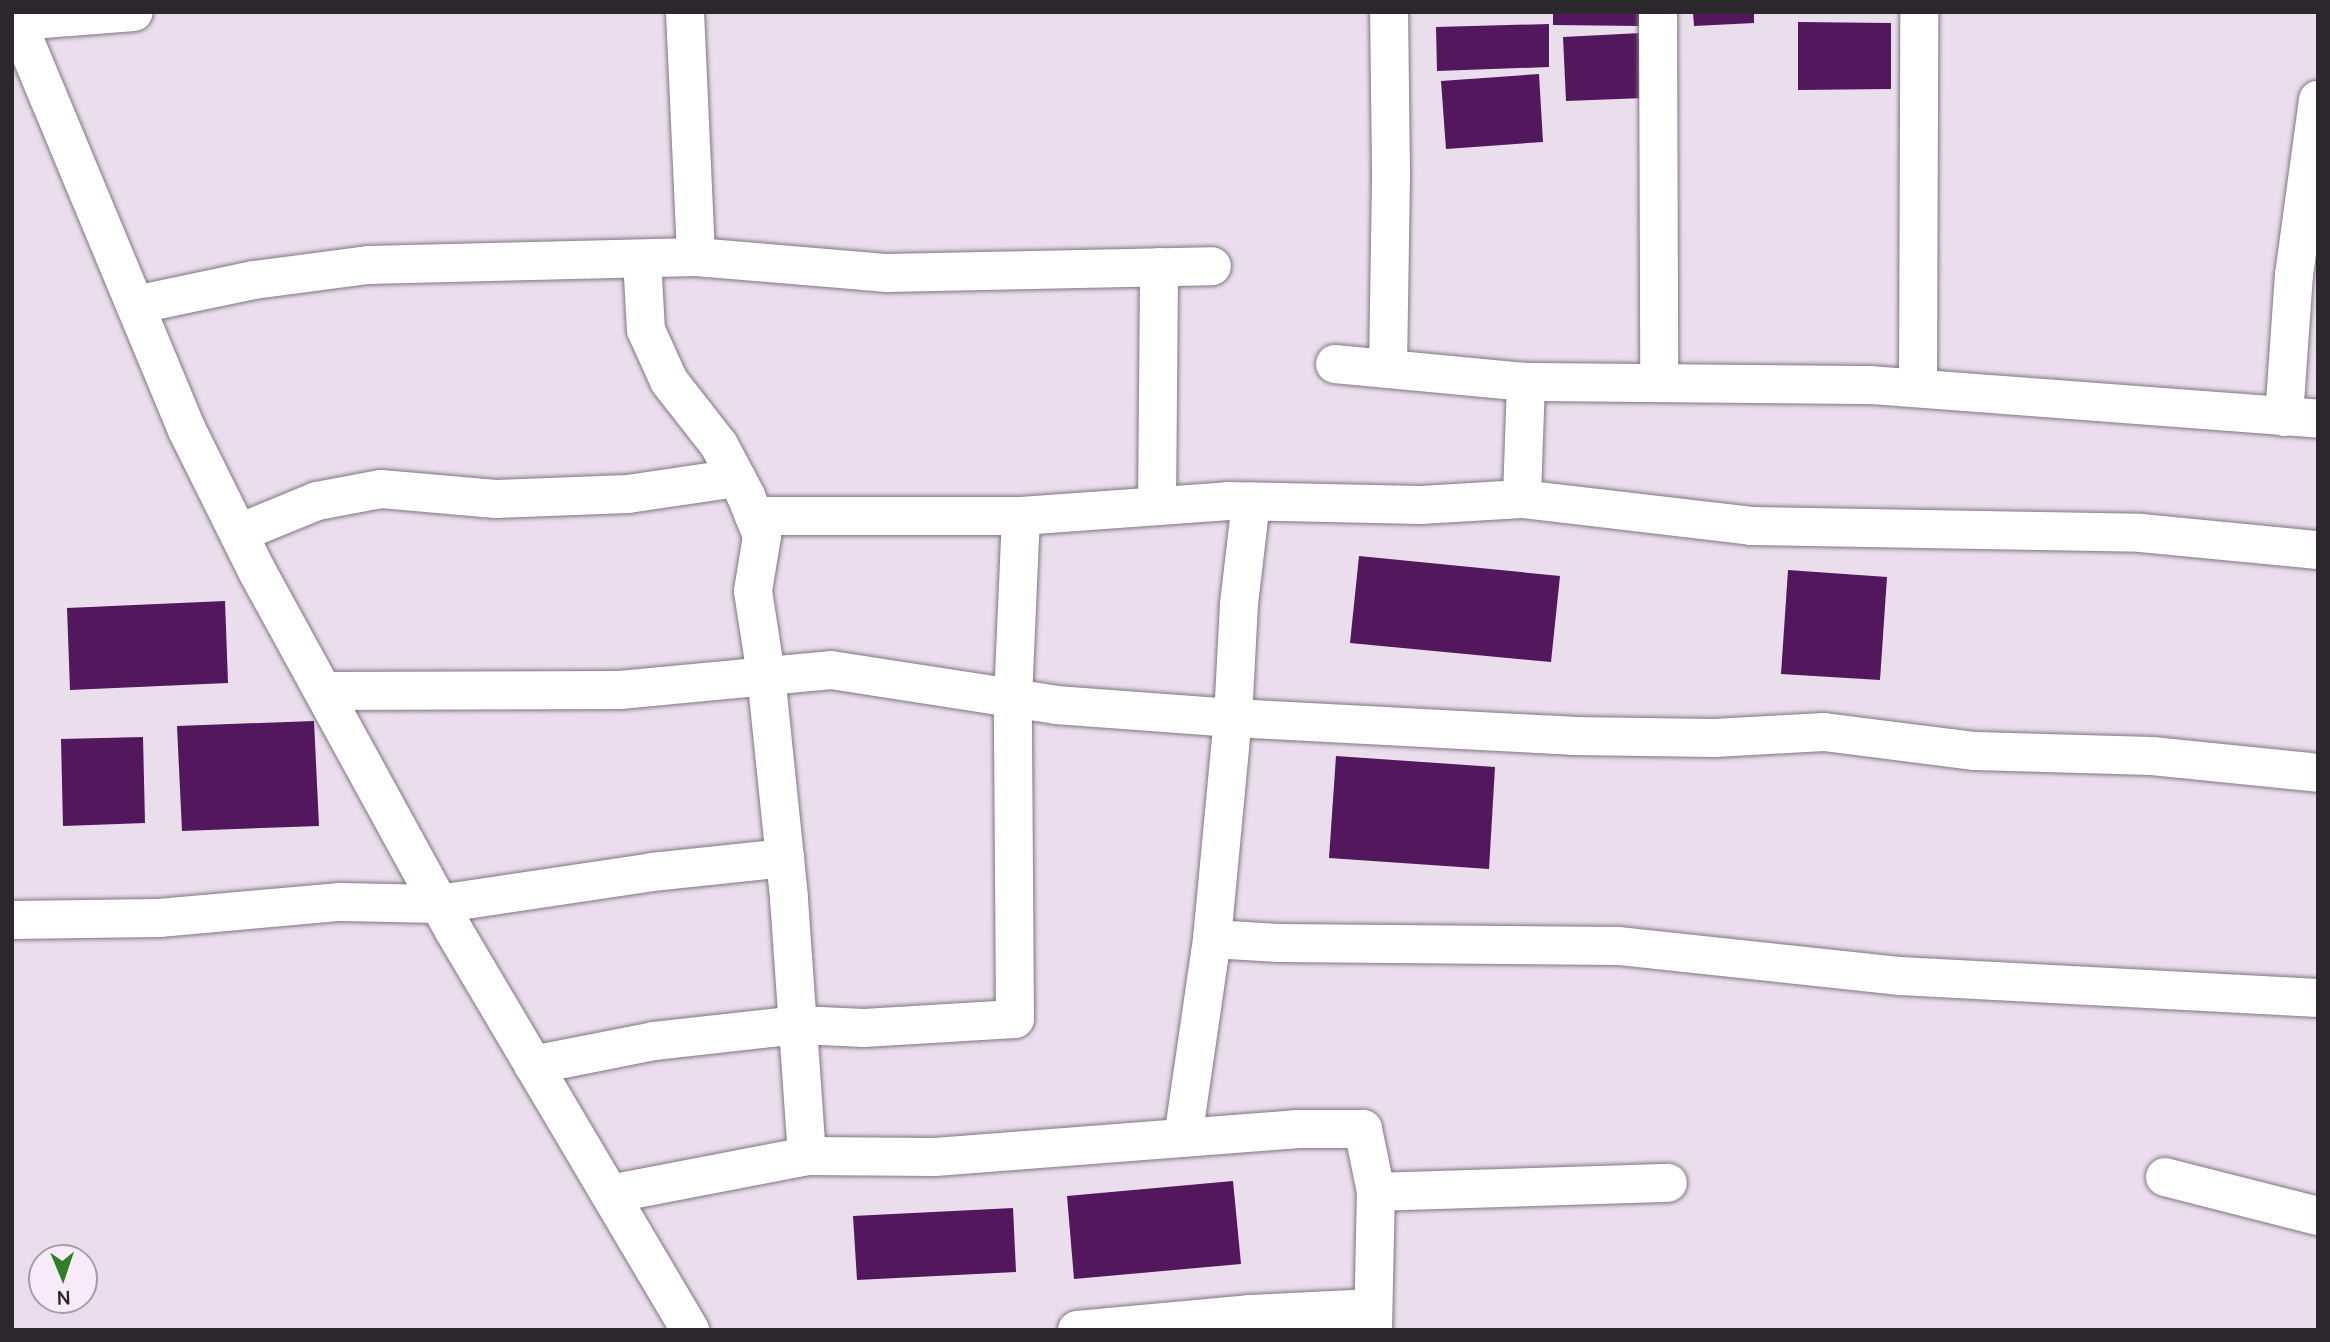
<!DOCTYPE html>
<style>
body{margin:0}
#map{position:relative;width:2330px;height:1342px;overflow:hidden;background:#eadeec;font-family:Manrope,sans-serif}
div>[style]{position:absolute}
.building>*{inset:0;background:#52175c}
.roads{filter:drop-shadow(0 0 2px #807582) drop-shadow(0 0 2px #807582)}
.street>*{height:38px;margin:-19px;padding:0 19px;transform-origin:19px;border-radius:19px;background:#fff}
span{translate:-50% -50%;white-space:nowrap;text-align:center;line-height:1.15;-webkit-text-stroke:7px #f7ebf9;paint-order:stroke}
.frame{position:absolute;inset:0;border:14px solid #2b272c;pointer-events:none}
.north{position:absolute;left:28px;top:1244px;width:70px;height:70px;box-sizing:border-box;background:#f7ebf9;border:2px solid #a59da7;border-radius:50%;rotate:178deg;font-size:19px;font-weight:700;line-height:28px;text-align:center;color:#2b272c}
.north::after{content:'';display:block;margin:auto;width:24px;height:32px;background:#307e28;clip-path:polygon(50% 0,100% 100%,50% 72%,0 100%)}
</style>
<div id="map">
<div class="building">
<i style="clip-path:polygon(1553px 12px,1642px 12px,1642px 26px,1553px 25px)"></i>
<i style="clip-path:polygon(1693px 12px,1754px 12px,1754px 23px,1694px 26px)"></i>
<i style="clip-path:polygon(1798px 22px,1891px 23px,1891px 89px,1798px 90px)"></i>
<i style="clip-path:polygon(1549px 24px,1549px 67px,1437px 71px,1436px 27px)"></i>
<i style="clip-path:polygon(1641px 33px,1644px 98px,1566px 101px,1563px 37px)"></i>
<i style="clip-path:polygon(1539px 74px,1543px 142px,1446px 149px,1441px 81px)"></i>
<i style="clip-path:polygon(1359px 556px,1560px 576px,1551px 662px,1350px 643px)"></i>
<i style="clip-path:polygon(1788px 570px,1887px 577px,1880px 680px,1781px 674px)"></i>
<i style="clip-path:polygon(225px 601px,228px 683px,70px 690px,67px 608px)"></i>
<i style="clip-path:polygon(314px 721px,319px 826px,182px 831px,177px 726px)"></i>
<i style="clip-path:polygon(143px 737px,145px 823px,63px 826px,61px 739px)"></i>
<i style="clip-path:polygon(1336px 756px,1495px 767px,1489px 869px,1329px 858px)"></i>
<i style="clip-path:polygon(1233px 1181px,1241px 1264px,1074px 1279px,1067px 1196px)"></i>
<i style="clip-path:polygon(1013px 1208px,1016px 1272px,857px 1280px,853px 1216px)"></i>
</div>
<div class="roads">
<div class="street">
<i style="left:13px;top:12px;width:453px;rotate:67.4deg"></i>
<i style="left:187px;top:430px;width:157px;rotate:63.6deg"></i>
<i style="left:257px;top:571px;width:408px;rotate:61.3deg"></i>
<i style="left:453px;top:929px;width:466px;rotate:59.4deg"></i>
<i style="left:685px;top:12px;width:245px;rotate:87.4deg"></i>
<i style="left:1658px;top:12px;width:371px;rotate:89.8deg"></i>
<i style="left:18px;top:21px;width:116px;rotate:-4.4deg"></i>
<i style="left:642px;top:259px;width:71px;rotate:86.8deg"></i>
<i style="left:646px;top:330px;width:56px;rotate:65.7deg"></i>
<i style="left:669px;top:381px;width:81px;rotate:52deg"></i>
<i style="left:719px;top:445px;width:58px;rotate:62.1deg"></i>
<i style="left:746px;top:496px;width:43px;rotate:68.2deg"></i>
<i style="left:762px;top:536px;width:56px;rotate:99.3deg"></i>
<i style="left:753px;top:591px;width:85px;rotate:81.2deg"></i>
<i style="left:766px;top:675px;width:225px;rotate:84.1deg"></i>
<i style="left:789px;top:899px;width:258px;rotate:86deg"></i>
<i style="left:135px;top:305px;width:122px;rotate:-11.9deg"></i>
<i style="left:254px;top:280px;width:115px;rotate:-7.5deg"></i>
<i style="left:368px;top:265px;width:328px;rotate:-1.4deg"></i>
<i style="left:696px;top:257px;width:192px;rotate:4.8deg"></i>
<i style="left:887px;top:273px;width:325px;rotate:-1.2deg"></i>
<i style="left:1335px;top:364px;width:192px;rotate:5.4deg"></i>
<i style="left:1526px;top:382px;width:117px;rotate:92deg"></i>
<i style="left:1388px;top:369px;width:198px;rotate:-89.1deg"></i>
<i style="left:1391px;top:171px;width:159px;rotate:-90.7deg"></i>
<i style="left:1526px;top:382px;width:345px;rotate:0.5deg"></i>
<i style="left:1871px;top:385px;width:448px;rotate:4.3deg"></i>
<i style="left:1918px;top:388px;width:376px;rotate:-89.8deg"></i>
<i style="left:2284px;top:417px;width:142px;rotate:-86deg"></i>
<i style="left:2294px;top:275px;width:177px;rotate:-82.2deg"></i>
<i style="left:1157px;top:506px;width:239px;rotate:-89.5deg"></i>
<i style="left:754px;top:516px;width:267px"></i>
<i style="left:1021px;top:516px;width:208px;rotate:-4.1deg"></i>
<i style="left:1228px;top:501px;width:193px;rotate:1.2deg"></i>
<i style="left:1421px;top:505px;width:101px;rotate:-3.4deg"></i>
<i style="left:1522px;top:499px;width:231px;rotate:6.7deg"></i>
<i style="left:1751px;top:526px;width:390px;rotate:1deg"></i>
<i style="left:2141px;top:533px;width:178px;rotate:5.5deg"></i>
<i style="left:239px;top:533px;width:84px;rotate:-22.3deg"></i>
<i style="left:317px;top:501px;width:65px;rotate:-10.6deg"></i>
<i style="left:381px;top:489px;width:115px;rotate:5deg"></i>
<i style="left:496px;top:499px;width:132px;rotate:-2.2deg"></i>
<i style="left:628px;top:494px;width:110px;rotate:-8.4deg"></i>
<i style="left:325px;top:691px;width:295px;rotate:-0.2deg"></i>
<i style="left:620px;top:690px;width:212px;rotate:-5.4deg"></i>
<i style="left:831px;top:670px;width:228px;rotate:8.8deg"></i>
<i style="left:1056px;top:705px;width:177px;rotate:4.2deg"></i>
<i style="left:1233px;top:718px;width:340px;rotate:3deg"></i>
<i style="left:1573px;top:736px;width:141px;rotate:0.8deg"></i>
<i style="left:1714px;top:738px;width:110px;rotate:-3.1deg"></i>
<i style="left:1824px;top:732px;width:152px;rotate:7.2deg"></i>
<i style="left:1975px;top:751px;width:177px;rotate:1.6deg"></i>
<i style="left:2152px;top:756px;width:167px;rotate:5.8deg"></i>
<i style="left:12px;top:920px;width:147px;rotate:-0.8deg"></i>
<i style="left:159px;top:918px;width:182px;rotate:-5.1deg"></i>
<i style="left:340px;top:902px;width:99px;rotate:1.2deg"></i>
<i style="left:439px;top:904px;width:215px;rotate:-8.5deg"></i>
<i style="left:652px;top:872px;width:134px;rotate:-6deg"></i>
<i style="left:1212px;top:939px;width:67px;rotate:3.4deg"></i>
<i style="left:1279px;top:943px;width:339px;rotate:0.5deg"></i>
<i style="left:1618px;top:946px;width:284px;rotate:6.1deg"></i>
<i style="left:1900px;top:976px;width:419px;rotate:3deg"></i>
<i style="left:533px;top:1065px;width:123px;rotate:-11.2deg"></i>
<i style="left:654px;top:1041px;width:146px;rotate:-6.3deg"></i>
<i style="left:799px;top:1025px;width:65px;rotate:2.6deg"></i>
<i style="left:864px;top:1028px;width:151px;rotate:-3.4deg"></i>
<i style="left:1015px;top:1019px;width:320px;rotate:-90.4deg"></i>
<i style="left:1013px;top:699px;width:183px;rotate:-87.5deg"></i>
<i style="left:1183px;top:1138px;width:201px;rotate:-81.7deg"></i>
<i style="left:1212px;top:939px;width:222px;rotate:-84.6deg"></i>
<i style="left:1233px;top:718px;width:114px;rotate:-87deg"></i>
<i style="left:1239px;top:604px;width:103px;rotate:-83.3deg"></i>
<i style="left:2165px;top:1177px;width:158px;rotate:14.3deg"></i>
<i style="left:610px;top:1194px;width:201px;rotate:-10.9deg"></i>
<i style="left:807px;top:1156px;width:128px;rotate:0.4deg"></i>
<i style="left:935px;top:1157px;width:362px;rotate:-4.4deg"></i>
<i style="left:1296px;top:1129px;width:67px"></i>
<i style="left:1363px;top:1129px;width:64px;rotate:78.3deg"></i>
<i style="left:1376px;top:1192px;width:292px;rotate:-1.8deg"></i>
<i style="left:1077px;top:1330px;width:175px;rotate:-5.3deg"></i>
<i style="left:1251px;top:1314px;width:122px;rotate:-2.8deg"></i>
<i style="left:1373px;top:1330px;width:138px;rotate:-88.8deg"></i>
</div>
</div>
<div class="frame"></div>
<div class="north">N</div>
</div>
